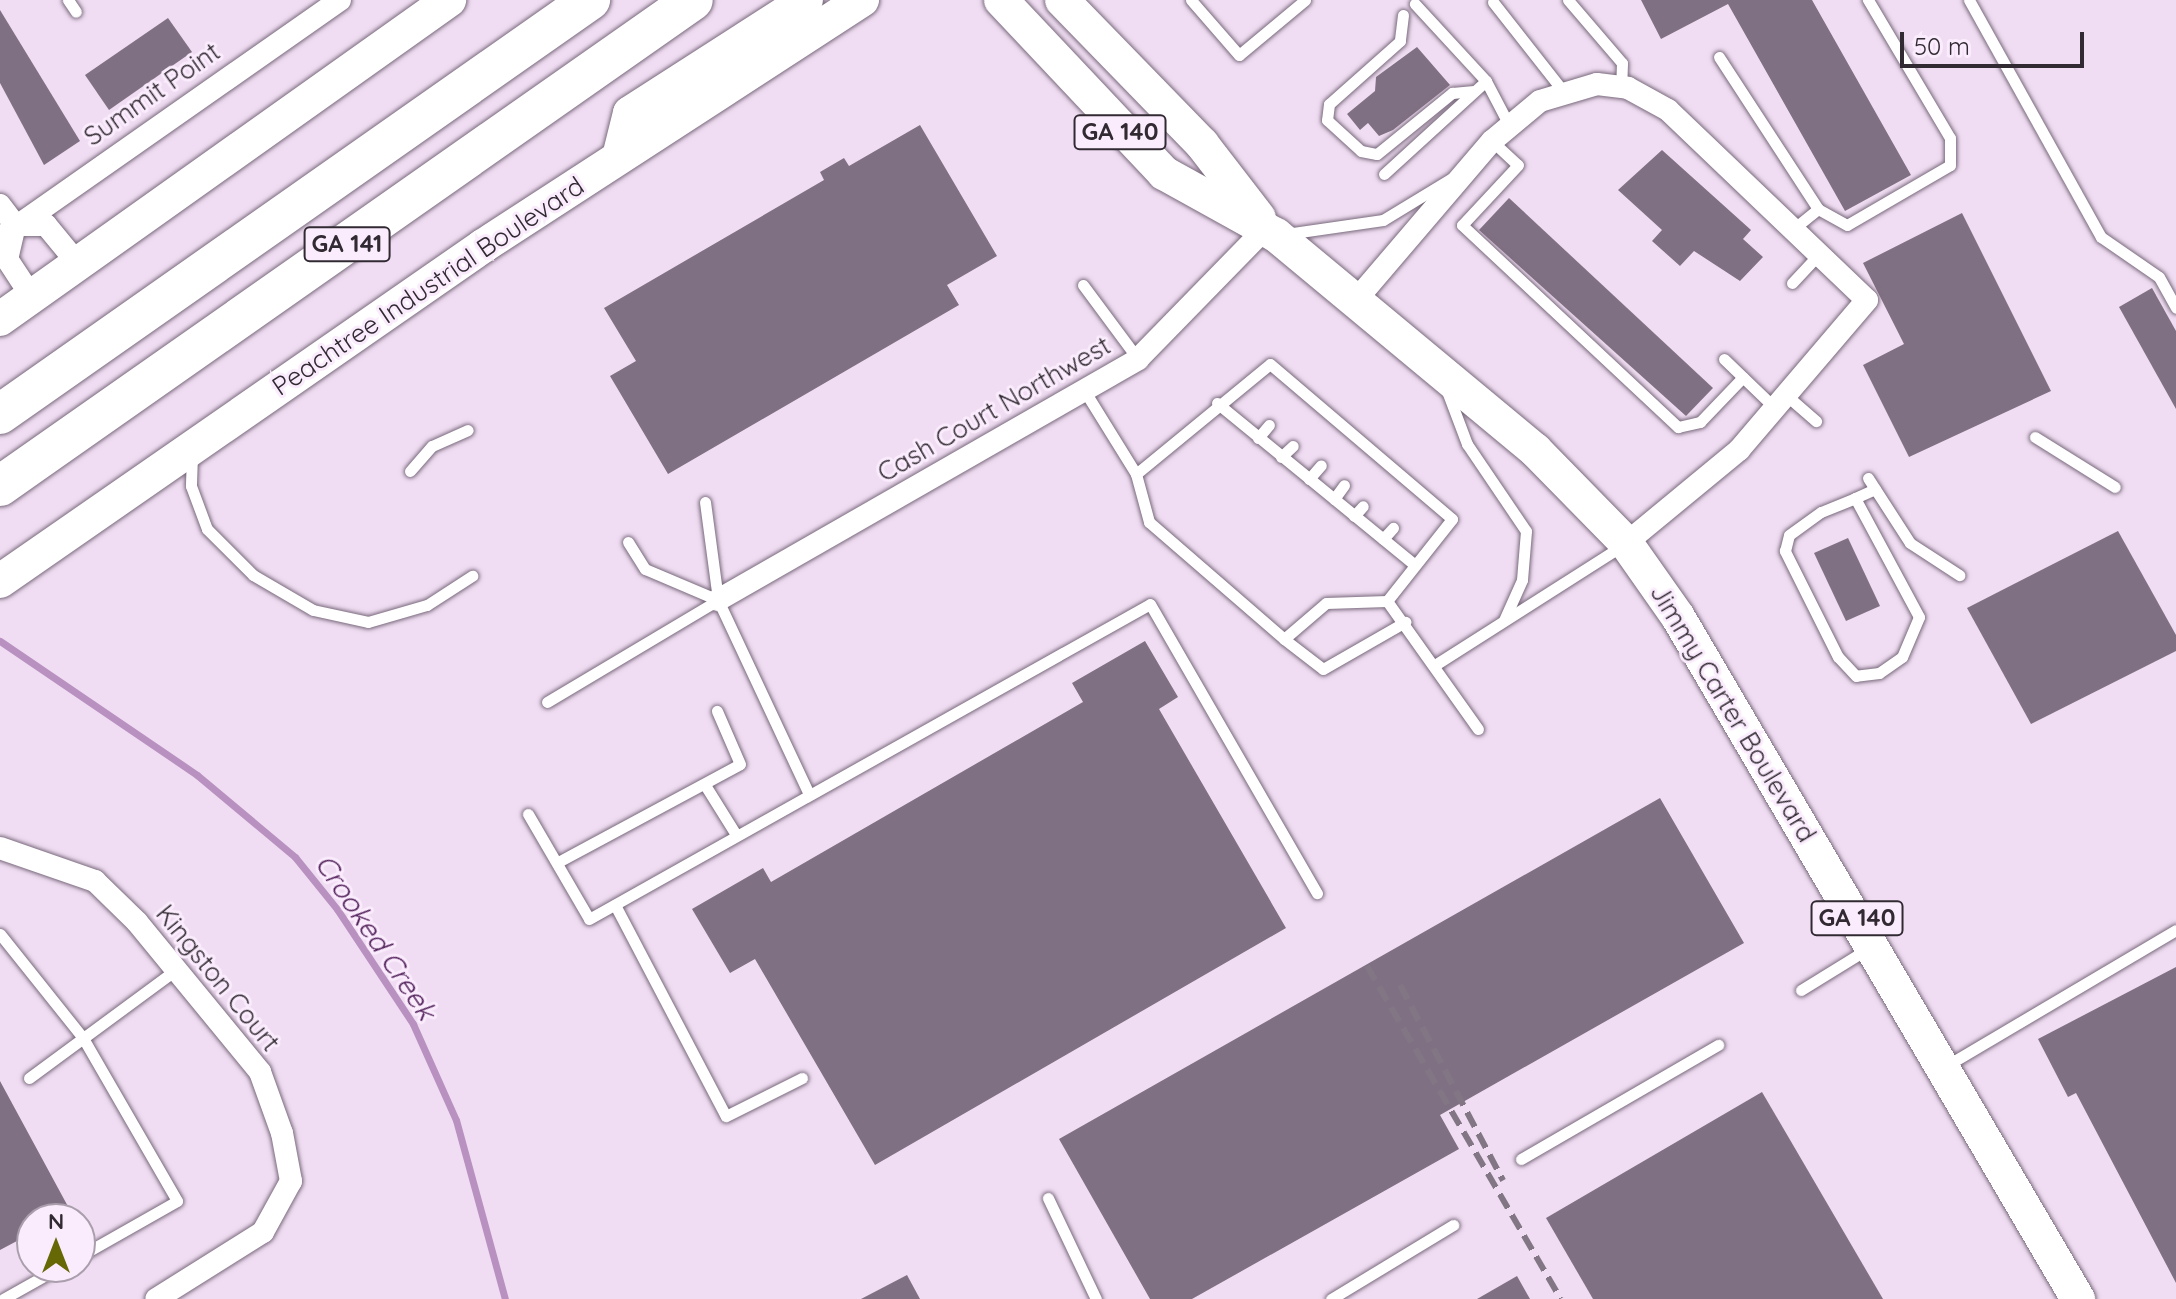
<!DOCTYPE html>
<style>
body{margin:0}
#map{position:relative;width:2176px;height:1299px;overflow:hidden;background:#f0ddf3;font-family:Quicksand,sans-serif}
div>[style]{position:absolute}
.stream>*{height:7px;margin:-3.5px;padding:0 3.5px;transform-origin:3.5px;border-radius:3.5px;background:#b991c0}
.building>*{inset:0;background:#807083}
.roads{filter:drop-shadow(0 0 2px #79697c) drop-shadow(0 0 2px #79697c)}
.lane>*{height:11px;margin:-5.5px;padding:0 5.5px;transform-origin:5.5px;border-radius:5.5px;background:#fff}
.street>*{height:22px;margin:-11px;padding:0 11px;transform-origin:11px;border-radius:11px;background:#fff}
.primary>*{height:34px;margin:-17px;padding:0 17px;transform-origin:17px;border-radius:17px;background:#fff}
.highway>*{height:40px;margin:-20px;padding:0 20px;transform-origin:20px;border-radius:20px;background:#fff}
.rail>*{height:6px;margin-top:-3px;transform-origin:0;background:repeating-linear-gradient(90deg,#827684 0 16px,transparent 0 24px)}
span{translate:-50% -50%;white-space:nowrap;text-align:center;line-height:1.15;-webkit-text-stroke:6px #fbecfd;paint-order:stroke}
.shield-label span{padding:2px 6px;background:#fbecfd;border:2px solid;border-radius:6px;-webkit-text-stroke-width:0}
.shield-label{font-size:24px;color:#312a32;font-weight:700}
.street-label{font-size:26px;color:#312a32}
.water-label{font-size:28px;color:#52215b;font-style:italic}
.north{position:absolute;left:16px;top:1203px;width:80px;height:80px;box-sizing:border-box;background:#fbecfd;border:2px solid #aa9eac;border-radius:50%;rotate:0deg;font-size:22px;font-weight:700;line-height:32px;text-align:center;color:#312a32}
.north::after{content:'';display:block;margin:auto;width:28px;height:36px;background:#666806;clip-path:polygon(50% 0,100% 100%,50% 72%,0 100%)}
.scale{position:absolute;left:1900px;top:32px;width:184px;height:36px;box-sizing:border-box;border:4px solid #312a32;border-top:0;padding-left:10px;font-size:24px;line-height:28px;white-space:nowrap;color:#312a32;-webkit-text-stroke:6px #fbecfd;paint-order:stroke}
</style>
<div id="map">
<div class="stream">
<i style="left:0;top:641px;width:238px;rotate:34.2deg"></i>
<i style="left:197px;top:775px;width:128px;rotate:39.9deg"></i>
<i style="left:295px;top:857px;width:67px;rotate:51.1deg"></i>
<i style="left:337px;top:909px;width:138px;rotate:56.5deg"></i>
<i style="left:413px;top:1024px;width:105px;rotate:65.9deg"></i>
<i style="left:456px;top:1120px;width:186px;rotate:74.7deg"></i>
</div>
<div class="building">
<i style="clip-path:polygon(1641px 0,1812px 0,1911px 175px,1845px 211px,1728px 4px,1661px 39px)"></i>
<i style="clip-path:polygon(0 10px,80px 141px,44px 165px,0 83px)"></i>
<i style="clip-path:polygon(168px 18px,192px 52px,109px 110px,85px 75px)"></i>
<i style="clip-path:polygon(1417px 47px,1450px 85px,1393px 130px,1379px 136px,1368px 123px,1360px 130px,1347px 114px,1375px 91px,1376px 77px)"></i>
<i style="clip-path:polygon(920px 125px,997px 256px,947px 285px,959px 305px,668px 474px,610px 376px,636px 361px,604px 308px,824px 180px,820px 172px,844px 158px,849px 166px)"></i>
<i style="clip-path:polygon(1662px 150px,1751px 230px,1743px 239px,1763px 257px,1740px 281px,1694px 251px,1680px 266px,1652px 241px,1662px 230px,1618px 190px)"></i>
<i style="clip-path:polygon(1509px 198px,1713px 388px,1686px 416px,1479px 230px)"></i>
<i style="clip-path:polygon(1962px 213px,2051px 391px,1909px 457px,1863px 365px,1904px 344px,1863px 263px)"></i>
<i style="clip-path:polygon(2152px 288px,2176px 331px,2176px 409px,2119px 307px)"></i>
<i style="clip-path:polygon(2118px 531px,2176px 635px,2176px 651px,2031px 724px,1967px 608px)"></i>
<i style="clip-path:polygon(1848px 538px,1880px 606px,1846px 621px,1814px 553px)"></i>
<i style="clip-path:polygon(1145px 641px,1178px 697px,1159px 709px,1286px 928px,875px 1165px,755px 959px,730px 973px,692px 909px,763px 868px,771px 882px,1083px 702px,1072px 683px)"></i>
<i style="clip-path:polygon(1660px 798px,1744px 943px,1440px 1115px,1459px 1149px,1192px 1299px,1150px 1299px,1059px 1139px)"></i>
<i style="clip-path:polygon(2176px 967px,2176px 1283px,2076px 1093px,2068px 1097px,2038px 1039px)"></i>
<i style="clip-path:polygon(0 1081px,71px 1212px,32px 1219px,32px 1233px,0 1250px)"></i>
<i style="clip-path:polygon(1762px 1092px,1883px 1299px,1593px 1299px,1546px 1218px)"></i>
<i style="clip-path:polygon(907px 1275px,920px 1299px,861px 1299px)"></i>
<i style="clip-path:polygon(1517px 1276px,1530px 1299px,1477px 1299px)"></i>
</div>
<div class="roads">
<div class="lane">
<i style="left:68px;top:0;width:14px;rotate:56deg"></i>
<i style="left:1191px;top:0;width:73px;rotate:48.9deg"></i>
<i style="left:1239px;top:55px;width:86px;rotate:-39.8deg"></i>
<i style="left:1568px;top:0;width:83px;rotate:49.4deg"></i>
<i style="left:1622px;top:63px;width:24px;rotate:92deg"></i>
<i style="left:1969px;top:0;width:271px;rotate:60.9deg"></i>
<i style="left:2101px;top:237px;width:70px;rotate:34.6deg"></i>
<i style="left:2159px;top:277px;width:35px;rotate:61deg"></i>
<i style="left:1493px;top:2px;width:113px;rotate:51.8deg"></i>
<i style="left:1403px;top:15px;width:26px;rotate:97deg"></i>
<i style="left:1400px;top:41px;width:95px;rotate:138.4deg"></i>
<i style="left:1329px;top:104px;width:16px;rotate:97deg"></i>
<i style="left:1327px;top:120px;width:46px;rotate:42.4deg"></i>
<i style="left:1361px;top:151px;width:16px;rotate:11deg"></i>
<i style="left:1377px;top:154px;width:97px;rotate:-39.1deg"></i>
<i style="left:1452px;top:93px;width:22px;rotate:-5deg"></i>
<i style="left:1719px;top:57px;width:181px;rotate:56.9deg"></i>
<i style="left:1818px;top:209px;width:33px;rotate:141deg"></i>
<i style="left:1486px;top:81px;width:50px;rotate:62.4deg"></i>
<i style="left:1492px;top:141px;width:35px;rotate:43deg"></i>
<i style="left:1518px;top:165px;width:82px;rotate:133deg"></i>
<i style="left:1462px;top:225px;width:296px;rotate:43.1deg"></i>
<i style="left:1678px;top:427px;width:23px;rotate:-13deg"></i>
<i style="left:1700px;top:422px;width:62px;rotate:-46.3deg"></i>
<i style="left:1384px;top:174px;width:138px;rotate:-42.4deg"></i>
<i style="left:1486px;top:81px;width:105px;rotate:-132.7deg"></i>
<i style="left:1818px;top:209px;width:33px;rotate:29deg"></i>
<i style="left:1847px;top:225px;width:119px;rotate:-30.2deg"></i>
<i style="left:1950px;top:165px;width:27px;rotate:-90deg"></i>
<i style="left:1950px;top:138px;width:161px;rotate:-120.7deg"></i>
<i style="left:1286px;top:234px;width:98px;rotate:-8.2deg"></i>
<i style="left:1383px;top:220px;width:81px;rotate:-31.3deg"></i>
<i style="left:1792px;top:283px;width:38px;rotate:-47deg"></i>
<i style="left:1083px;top:285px;width:92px;rotate:53.4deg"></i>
<i style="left:1724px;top:359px;width:71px;rotate:43.9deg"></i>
<i style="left:1084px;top:390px;width:99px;rotate:58.2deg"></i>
<i style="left:1136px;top:474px;width:173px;rotate:-39.4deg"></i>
<i style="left:1270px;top:364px;width:239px;rotate:40.4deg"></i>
<i style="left:1452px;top:519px;width:105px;rotate:128.4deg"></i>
<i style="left:1387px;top:601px;width:157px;rotate:54.6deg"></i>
<i style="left:1447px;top:391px;width:57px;rotate:69.3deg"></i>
<i style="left:1467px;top:444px;width:105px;rotate:55.9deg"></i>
<i style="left:1526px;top:531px;width:49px;rotate:94.7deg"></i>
<i style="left:1522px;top:580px;width:44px;rotate:114.2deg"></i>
<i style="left:1786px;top:395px;width:40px;rotate:41deg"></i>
<i style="left:1217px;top:403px;width:254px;rotate:39.3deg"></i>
<i style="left:2035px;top:437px;width:94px;rotate:32deg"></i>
<i style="left:1258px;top:438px;width:17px;rotate:-50deg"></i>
<i style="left:192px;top:455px;width:31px;rotate:92deg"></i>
<i style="left:191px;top:486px;width:46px;rotate:69.6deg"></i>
<i style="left:207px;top:529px;width:65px;rotate:45deg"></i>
<i style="left:253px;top:575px;width:69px;rotate:30.3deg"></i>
<i style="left:313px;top:610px;width:56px;rotate:12.3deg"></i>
<i style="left:368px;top:622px;width:61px;rotate:-16.1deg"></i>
<i style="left:427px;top:605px;width:54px;rotate:-32.8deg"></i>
<i style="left:1281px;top:457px;width:16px;rotate:-43deg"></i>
<i style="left:410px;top:471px;width:33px;rotate:-49deg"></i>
<i style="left:432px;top:446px;width:39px;rotate:-24deg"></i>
<i style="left:1136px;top:474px;width:50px;rotate:74.8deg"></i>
<i style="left:1149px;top:522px;width:179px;rotate:40.9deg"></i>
<i style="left:1284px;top:639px;width:55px;rotate:-40.6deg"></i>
<i style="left:1326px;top:603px;width:61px;rotate:-1.9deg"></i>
<i style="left:1868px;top:478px;width:77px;rotate:57.1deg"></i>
<i style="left:1910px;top:543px;width:59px;rotate:33.1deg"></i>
<i style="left:1309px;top:479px;width:18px;rotate:-49deg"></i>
<i style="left:1855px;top:498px;width:135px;rotate:61.7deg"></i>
<i style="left:1919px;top:617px;width:43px;rotate:113deg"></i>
<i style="left:1902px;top:657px;width:28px;rotate:145deg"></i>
<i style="left:1879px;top:673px;width:23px;rotate:173deg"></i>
<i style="left:1856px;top:676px;width:26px;rotate:-133deg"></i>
<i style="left:1838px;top:657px;width:119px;rotate:-116.6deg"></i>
<i style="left:1785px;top:551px;width:16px;rotate:-76deg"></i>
<i style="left:1789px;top:535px;width:39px;rotate:-36deg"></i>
<i style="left:1821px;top:512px;width:37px;rotate:-22deg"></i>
<i style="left:1855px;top:498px;width:22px;rotate:-24deg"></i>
<i style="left:1334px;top:499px;width:17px;rotate:-54deg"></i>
<i style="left:705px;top:502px;width:99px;rotate:82.4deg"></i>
<i style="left:718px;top:600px;width:210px;rotate:64.9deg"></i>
<i style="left:1354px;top:516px;width:13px;rotate:-48deg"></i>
<i style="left:1383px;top:539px;width:15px;rotate:-48deg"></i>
<i style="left:628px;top:542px;width:32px;rotate:58deg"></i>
<i style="left:645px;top:569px;width:79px;rotate:23deg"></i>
<i style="left:1284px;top:639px;width:49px;rotate:37.6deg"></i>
<i style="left:1323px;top:669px;width:95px;rotate:-29.8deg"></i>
<i style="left:1438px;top:663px;width:219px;rotate:-32.5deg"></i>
<i style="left:547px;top:702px;width:199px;rotate:-30.8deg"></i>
<i style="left:705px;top:785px;width:57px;rotate:58deg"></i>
<i style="left:528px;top:814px;width:121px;rotate:59.8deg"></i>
<i style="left:589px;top:919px;width:643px;rotate:-29.31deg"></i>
<i style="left:1150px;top:604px;width:334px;rotate:60deg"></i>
<i style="left:560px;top:861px;width:204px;rotate:-28.3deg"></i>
<i style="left:740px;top:764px;width:58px;rotate:-113.5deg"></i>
<i style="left:615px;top:905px;width:238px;rotate:62.3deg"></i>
<i style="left:726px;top:1116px;width:85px;rotate:-26.6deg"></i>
<i style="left:0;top:934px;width:133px;rotate:51.4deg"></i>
<i style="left:83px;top:1038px;width:188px;rotate:60deg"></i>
<i style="left:177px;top:1201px;width:112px;rotate:150.4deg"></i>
<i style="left:1801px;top:990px;width:80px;rotate:-31.7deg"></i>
<i style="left:1946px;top:1066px;width:267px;rotate:-30.6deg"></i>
<i style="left:29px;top:1078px;width:185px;rotate:-36.4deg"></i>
<i style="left:1521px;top:1159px;width:228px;rotate:-30.1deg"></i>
<i style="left:1048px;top:1198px;width:112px;rotate:64.6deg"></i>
<i style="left:3px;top:1299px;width:65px;rotate:-29.3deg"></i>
<i style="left:1331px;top:1299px;width:143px;rotate:-31.2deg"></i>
</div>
<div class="street">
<i style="left:0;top:205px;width:25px;rotate:53deg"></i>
<i style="left:15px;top:225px;width:31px"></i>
<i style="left:46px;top:225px;width:52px;rotate:50.5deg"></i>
<i style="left:15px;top:225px;width:35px;rotate:103deg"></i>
<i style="left:7px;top:259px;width:45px;rotate:56.7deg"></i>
<i style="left:0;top:238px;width:415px;rotate:-35deg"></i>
<i style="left:1356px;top:300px;width:209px;rotate:-49.5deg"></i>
<i style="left:1492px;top:141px;width:62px;rotate:-39.8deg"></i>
<i style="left:1540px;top:101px;width:59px;rotate:-16.6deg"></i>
<i style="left:1597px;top:84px;width:31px;rotate:7deg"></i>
<i style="left:1628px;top:88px;width:46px;rotate:28.8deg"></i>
<i style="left:1668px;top:110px;width:275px;rotate:43.7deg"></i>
<i style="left:1867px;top:300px;width:197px;rotate:130.5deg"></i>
<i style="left:1739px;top:450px;width:146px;rotate:140.5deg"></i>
<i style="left:718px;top:600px;width:484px;rotate:-29.8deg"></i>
<i style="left:1138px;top:359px;width:183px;rotate:-45.7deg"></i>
<i style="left:0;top:848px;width:101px;rotate:19.2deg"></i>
<i style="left:95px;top:881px;width:59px;rotate:44.3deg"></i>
<i style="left:137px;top:922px;width:194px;rotate:50.6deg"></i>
<i style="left:260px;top:1072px;width:65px;rotate:70.2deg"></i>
<i style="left:282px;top:1133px;width:49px;rotate:79.4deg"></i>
<i style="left:291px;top:1181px;width:58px;rotate:118.8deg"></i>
<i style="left:263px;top:1232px;width:126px;rotate:147.9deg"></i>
</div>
<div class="primary">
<i style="left:1001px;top:0;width:238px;rotate:46.7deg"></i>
<i style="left:1164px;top:173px;width:128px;rotate:29deg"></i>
<i style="left:1276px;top:235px;width:337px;rotate:39.7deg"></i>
<i style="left:1535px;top:450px;width:130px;rotate:45.6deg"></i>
<i style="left:1626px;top:543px;width:90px;rotate:54.9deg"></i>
<i style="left:1678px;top:617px;width:791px;rotate:59.61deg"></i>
<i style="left:1062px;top:0;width:201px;rotate:45.8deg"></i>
<i style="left:1202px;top:144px;width:93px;rotate:52.4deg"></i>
<i style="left:619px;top:157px;width:45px;rotate:-76deg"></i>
<i style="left:630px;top:113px;width:209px;rotate:-32.7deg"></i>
<i style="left:0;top:319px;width:551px;rotate:-35.39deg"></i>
<i style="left:0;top:581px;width:588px;rotate:-34.74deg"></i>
<i style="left:483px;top:246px;width:452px;rotate:-33deg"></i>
</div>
<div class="highway">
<i style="left:0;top:414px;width:721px;rotate:-35.06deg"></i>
<i style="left:0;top:486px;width:846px;rotate:-35.04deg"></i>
</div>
</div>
<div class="rail">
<i style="left:1367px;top:966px;width:385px;rotate:59.8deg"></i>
<i style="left:1400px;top:985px;width:221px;rotate:62.2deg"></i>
</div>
<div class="shield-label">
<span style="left:1120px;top:132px">GA 140</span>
<span style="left:347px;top:244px">GA 141</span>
<span style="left:1857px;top:918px">GA 140</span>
</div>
<div class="street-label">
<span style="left:152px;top:94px;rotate:-35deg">Summit Point</span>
<span style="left:428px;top:286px;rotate:-34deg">Peachtree Industrial Boulevard</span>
<span style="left:994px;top:409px;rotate:-30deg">Cash Court Northwest</span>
<span style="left:1733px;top:713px;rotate:59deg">Jimmy Carter Boulevard</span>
<span style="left:218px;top:978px;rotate:51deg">Kingston Court</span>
</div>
<div class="water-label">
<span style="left:376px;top:937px;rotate:56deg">Crooked Creek</span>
</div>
<div class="north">N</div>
<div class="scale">50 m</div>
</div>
